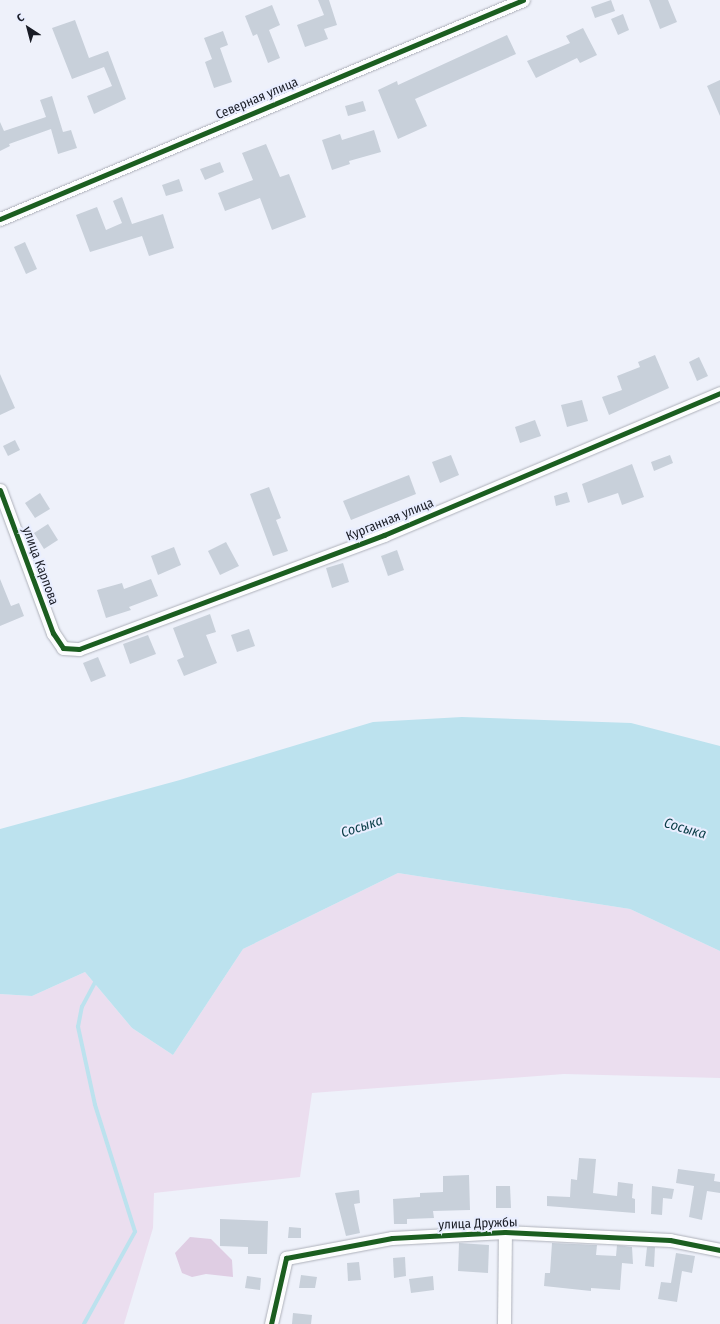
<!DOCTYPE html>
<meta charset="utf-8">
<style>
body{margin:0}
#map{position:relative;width:720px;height:1324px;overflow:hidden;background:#eef1fa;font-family:"Fira Sans Condensed",sans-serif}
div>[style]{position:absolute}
.green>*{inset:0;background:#ebdeef}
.forest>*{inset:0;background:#dfcde3}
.water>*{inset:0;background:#bce2ee}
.stream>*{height:3.5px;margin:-1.75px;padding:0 1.75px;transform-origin:1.75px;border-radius:1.75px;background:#bce2ee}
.building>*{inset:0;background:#c8d0da}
.roads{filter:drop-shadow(0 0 1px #aeb1ba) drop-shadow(0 0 1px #aeb1ba)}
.street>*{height:13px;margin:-6.5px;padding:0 6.5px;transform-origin:6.5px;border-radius:6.5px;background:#fcfdfe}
.cycleway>*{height:5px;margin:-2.5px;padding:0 2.5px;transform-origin:2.5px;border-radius:2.5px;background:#1b5e20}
span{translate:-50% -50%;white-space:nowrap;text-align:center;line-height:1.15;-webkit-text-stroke:4px #e9eeff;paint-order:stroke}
.street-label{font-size:13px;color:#191c25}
.water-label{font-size:14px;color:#093c46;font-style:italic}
.north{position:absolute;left:8px;top:8px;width:40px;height:40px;-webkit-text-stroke:3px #e9eeff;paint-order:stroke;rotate:324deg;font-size:11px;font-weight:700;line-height:16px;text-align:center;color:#191c25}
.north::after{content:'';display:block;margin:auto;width:14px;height:18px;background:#191c25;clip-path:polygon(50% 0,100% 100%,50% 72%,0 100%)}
</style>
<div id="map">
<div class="green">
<i style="clip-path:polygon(398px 873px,630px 909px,720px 951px,720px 1078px,564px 1074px,312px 1093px,300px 1177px,154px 1193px,153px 1228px,124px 1324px,0 1324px,0 994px,32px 996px,85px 972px,132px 1028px,173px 1055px,243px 949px)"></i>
</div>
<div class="forest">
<i style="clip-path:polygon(190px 1237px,211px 1239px,232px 1260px,233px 1277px,206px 1274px,192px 1277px,182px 1273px,175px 1253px)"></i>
</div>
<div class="water">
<i style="clip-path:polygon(462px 717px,631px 723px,720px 746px,720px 951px,630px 909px,398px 873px,243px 949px,173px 1055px,132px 1028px,85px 972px,32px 996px,0 994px,0 829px,180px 780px,373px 722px)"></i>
</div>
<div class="stream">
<i style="left:84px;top:1324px;width:105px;rotate:-61deg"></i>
<i style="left:135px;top:1232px;width:133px;rotate:-107.5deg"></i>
<i style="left:95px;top:1105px;width:80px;rotate:-102.3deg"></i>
<i style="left:78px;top:1027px;width:20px;rotate:-79deg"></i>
<i style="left:82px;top:1007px;width:27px;rotate:-62deg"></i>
</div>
<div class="building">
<i style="clip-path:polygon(318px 0,329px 0,337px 25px,324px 29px,328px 39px,305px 47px,297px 25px,324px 15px)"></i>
<i style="clip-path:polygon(611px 0,615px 11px,595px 18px,591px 7px)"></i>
<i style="clip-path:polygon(649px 0,668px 0,677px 22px,660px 29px)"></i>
<i style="clip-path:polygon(272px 5px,280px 25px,269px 30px,280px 58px,268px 63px,257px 34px,253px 36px,245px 16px)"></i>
<i style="clip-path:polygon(623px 14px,629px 30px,618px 35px,611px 19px)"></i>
<i style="clip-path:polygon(75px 20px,89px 58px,108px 51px,126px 99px,94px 114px,87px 96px,112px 86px,104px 67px,72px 79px,52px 28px)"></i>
<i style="clip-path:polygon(583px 28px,597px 55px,580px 63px,577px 58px,536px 78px,527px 61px,570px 43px,566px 36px)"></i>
<i style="clip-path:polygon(223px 31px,228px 45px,220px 48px,232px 82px,214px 88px,205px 62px,212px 59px,204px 38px)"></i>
<i style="clip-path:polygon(507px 35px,516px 54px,415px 99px,427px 126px,398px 139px,378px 90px,397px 81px,398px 85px)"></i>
<i style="clip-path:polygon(720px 80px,720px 116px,707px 86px)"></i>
<i style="clip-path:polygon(52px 96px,63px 132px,71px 130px,77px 148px,58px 154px,51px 129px,9px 144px,10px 146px,0 151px,0 122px,4px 131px,46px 117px,40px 100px)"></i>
<i style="clip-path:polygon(363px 101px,366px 111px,348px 116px,345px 106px)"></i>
<i style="clip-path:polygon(374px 130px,381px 152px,349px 161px,350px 164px,332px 170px,322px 140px,340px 134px,342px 140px)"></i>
<i style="clip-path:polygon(266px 144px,280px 177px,289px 174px,306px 217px,272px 230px,260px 198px,225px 211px,218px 193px,253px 180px,242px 153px)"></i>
<i style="clip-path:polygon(220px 162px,224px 172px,205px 180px,200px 169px)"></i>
<i style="clip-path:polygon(179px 179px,183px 191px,166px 196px,162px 185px)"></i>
<i style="clip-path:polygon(122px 197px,132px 224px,163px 214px,174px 248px,149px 256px,142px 236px,90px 252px,76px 215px,97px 207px,106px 230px,122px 223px,113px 201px)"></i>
<i style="clip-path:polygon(25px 242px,37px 269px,26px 274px,14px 247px)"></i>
<i style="clip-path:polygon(655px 355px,669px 388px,609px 415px,602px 397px,622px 390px,617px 376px,640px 367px,638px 362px)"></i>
<i style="clip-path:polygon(699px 357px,708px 376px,697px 381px,689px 362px)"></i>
<i style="clip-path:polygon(0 374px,15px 408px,0 415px)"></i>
<i style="clip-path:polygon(582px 400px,588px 421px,567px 427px,561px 405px)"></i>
<i style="clip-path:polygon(535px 420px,541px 436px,520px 443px,515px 427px)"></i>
<i style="clip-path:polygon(15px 440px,20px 450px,8px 456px,3px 446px)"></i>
<i style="clip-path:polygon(451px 455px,459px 475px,440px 483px,432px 462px)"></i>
<i style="clip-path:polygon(670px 455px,673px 463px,654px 471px,651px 462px)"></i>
<i style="clip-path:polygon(632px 464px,644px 497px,622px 505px,618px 493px,588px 503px,582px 484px)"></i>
<i style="clip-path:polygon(409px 475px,416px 494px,351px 520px,343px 501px)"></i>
<i style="clip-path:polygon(269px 487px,281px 518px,276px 520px,288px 551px,273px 556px,250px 494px)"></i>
<i style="clip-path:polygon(567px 492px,570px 502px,556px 506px,554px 496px)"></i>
<i style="clip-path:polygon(40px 493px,50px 509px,35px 518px,25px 503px)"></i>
<i style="clip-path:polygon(48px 524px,58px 540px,44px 549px,34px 533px)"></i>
<i style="clip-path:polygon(226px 542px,239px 566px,220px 575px,208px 551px)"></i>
<i style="clip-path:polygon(174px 547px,181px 565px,158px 575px,151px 556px)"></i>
<i style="clip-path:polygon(397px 550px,404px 570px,388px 576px,381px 556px)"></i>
<i style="clip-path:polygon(343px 563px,349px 582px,332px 588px,326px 568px)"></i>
<i style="clip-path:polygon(0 579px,11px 606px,19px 603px,24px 616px,0 626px)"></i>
<i style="clip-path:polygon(151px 579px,158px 596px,129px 607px,131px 610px,106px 618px,97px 590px,122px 583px,124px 589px)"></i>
<i style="clip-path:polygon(210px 614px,216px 632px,206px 635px,217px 663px,184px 676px,177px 660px,184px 657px,173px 628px)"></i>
<i style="clip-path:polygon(249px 629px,255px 646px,237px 652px,231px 635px)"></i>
<i style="clip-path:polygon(148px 635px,156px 654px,130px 664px,123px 644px)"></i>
<i style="clip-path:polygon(98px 657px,106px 676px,91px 682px,83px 663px)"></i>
<i style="clip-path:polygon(579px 1158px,596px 1159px,593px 1193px,617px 1196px,618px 1182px,633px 1184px,632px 1198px,635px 1199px,635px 1213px,547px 1206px,547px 1196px,570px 1197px,571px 1179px,577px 1180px)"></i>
<i style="clip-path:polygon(678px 1169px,715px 1174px,714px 1181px,720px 1182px,720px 1193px,707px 1191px,702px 1220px,689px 1217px,694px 1186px,676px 1183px)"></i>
<i style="clip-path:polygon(469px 1175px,470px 1210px,433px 1211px,434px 1218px,407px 1219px,407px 1224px,394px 1224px,393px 1199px,420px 1197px,420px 1193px,443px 1192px,443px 1176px)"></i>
<i style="clip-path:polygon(496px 1186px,510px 1186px,511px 1208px,496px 1208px)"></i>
<i style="clip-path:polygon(652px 1186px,674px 1189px,672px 1199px,663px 1198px,662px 1215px,651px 1214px)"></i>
<i style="clip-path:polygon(359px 1190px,360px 1203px,354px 1204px,360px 1233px,346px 1236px,335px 1193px)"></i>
<i style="clip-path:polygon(220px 1219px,268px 1221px,267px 1254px,248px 1254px,248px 1247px,220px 1246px)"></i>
<i style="clip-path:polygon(289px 1227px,301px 1228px,301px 1238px,288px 1238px)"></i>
<i style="clip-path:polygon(459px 1243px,489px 1245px,488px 1273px,458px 1271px)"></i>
<i style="clip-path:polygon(552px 1243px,597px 1245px,596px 1255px,616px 1256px,617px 1245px,632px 1247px,633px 1264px,622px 1263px,620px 1290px,591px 1288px,591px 1291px,544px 1286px,545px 1273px,550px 1273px)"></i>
<i style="clip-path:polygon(647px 1247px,655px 1247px,654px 1267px,645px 1266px)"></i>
<i style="clip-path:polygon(676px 1253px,695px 1256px,692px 1273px,682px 1271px,677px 1302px,658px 1299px,661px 1282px,671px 1283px)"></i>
<i style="clip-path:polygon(405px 1257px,406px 1276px,394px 1278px,393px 1258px)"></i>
<i style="clip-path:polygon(359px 1262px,361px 1280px,348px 1281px,347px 1263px)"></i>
<i style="clip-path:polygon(301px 1275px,317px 1277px,315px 1288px,299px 1288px)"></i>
<i style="clip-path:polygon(247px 1276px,261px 1278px,260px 1290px,245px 1288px)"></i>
<i style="clip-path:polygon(433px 1276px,434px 1290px,411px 1293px,409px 1279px)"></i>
<i style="clip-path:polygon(293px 1313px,312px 1315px,311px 1324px,292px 1324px)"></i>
</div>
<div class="roads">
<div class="street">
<i style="left:0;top:219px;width:567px;rotate:-22.72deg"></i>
<i style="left:0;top:490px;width:153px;rotate:69.7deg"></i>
<i style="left:53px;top:633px;width:18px;rotate:56deg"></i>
<i style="left:63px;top:648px;width:16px;rotate:4deg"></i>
<i style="left:79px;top:649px;width:326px;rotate:-20.5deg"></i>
<i style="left:384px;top:535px;width:365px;rotate:-22.9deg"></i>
<i style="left:271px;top:1324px;width:68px;rotate:-77.2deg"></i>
<i style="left:286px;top:1258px;width:108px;rotate:-10.7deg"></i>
<i style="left:392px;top:1238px;width:113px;rotate:-3deg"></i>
<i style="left:505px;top:1232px;width:165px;rotate:2.8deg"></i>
<i style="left:670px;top:1240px;width:51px;rotate:11.3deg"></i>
<i style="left:504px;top:1324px;width:92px;rotate:-89.4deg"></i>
</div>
</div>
<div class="cycleway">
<i style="left:0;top:219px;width:567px;rotate:-22.72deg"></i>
<i style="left:0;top:490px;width:153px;rotate:69.7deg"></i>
<i style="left:53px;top:633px;width:18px;rotate:56deg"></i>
<i style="left:63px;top:648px;width:16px;rotate:4deg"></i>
<i style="left:79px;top:649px;width:326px;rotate:-20.5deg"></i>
<i style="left:384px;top:535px;width:365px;rotate:-22.9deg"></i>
<i style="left:271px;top:1324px;width:68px;rotate:-77.2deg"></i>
<i style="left:286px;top:1258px;width:108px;rotate:-10.7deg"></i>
<i style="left:392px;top:1238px;width:113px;rotate:-3deg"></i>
<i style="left:505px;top:1232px;width:165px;rotate:2.8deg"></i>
<i style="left:670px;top:1240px;width:51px;rotate:11.3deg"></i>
</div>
<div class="street-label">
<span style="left:257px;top:99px;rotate:-23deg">Северная улица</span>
<span style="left:390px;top:520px;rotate:-22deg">Курганная улица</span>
<span style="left:40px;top:566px;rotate:70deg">улица Карпова</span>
<span style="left:478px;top:1224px;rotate:-2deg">улица Дружбы</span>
</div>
<div class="water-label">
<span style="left:362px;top:827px;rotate:-18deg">Сосыка</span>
<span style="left:685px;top:829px;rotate:16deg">Сосыка</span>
</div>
<div class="north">С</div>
</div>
